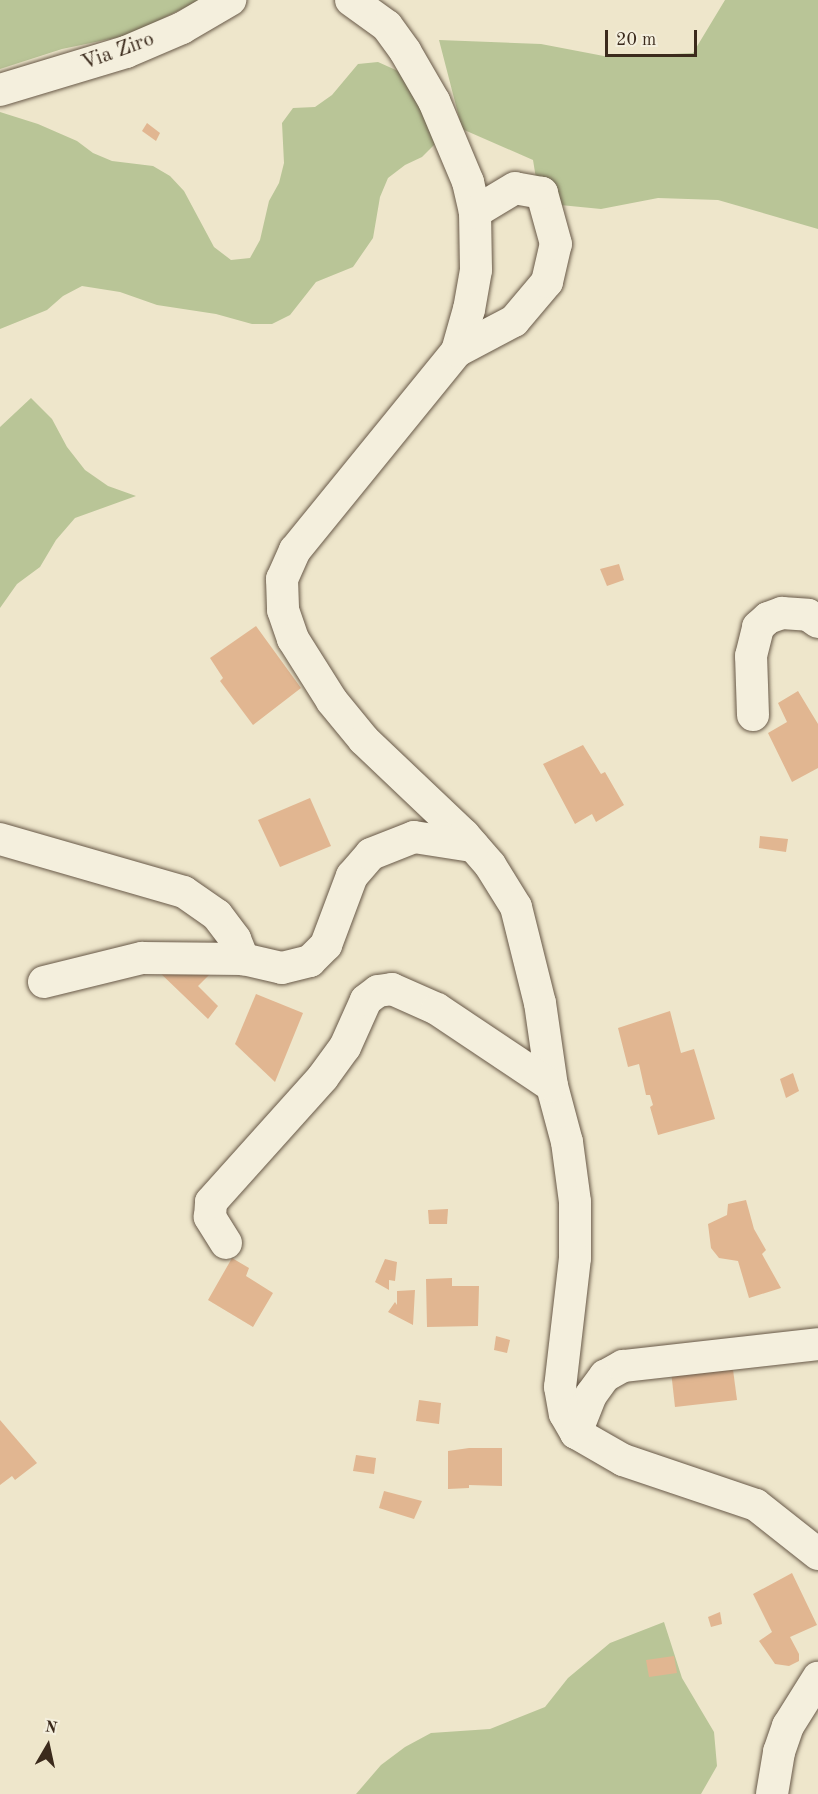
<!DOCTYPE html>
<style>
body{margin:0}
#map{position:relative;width:818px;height:1794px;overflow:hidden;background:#eee6cb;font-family:"Old Standard TT",serif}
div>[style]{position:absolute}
.green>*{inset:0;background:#b9c597}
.building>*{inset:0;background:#e1b691}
.roads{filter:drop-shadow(0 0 2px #685948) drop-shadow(0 0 2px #685948)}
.minor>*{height:32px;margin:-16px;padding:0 16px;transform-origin:16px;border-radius:16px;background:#f4efdd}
span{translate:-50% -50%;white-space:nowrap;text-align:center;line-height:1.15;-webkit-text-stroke:4.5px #f4efdd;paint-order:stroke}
.street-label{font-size:21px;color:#3b2a1c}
.north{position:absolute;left:18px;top:1716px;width:60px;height:60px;-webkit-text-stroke:4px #f4efdd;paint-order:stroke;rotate:9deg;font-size:16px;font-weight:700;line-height:24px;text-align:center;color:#3b2a1c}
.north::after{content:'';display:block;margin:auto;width:21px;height:27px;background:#3b2a1c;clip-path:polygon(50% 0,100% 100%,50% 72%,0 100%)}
.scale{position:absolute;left:605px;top:30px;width:92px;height:27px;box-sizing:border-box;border:3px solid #3b2a1c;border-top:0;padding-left:8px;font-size:18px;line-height:21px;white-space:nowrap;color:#3b2a1c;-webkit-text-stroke:4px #f4efdd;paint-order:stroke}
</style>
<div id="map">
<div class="green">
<i style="clip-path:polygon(0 0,200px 0,129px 35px,62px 49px,0 69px)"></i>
<i style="clip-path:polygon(725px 0,818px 0,818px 229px,718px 200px,658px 198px,601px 209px,540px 203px,533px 160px,462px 129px,439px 40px,541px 44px,609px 57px,693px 53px)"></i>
<i style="clip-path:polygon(378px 62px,398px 71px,413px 86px,439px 140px,422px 157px,405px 165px,388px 178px,380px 197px,373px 238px,353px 267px,316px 282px,290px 315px,272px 324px,252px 324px,216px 314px,157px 305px,120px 292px,82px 286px,63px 296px,47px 310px,0 329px,0 112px,38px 124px,77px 141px,93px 153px,112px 161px,153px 166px,170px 176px,184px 191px,214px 247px,231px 260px,250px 258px,260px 240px,269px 201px,279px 183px,284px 163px,282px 123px,293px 108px,315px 107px,332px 95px,358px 64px)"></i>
<i style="clip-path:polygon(31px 398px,52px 419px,67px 447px,85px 470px,108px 486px,136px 496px,75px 518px,56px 540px,40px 567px,17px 584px,0 608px,0 427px)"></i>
<i style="clip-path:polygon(664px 1622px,682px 1678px,714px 1732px,717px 1766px,701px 1794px,356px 1794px,381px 1765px,405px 1747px,431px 1733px,490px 1729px,545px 1707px,568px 1678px,610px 1643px)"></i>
</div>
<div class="building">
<i style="clip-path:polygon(147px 123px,160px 133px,156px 141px,142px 131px)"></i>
<i style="clip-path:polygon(619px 564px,624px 580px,607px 586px,600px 569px)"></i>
<i style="clip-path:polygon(256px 626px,301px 688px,253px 725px,220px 681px,223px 678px,210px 658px)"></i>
<i style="clip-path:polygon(798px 691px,818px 724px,818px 768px,792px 782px,768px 733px,787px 722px,778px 703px)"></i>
<i style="clip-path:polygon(583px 745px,601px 774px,605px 772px,624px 805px,596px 822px,592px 814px,575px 824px,543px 764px)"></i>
<i style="clip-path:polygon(310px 798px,331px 846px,280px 867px,258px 820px)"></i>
<i style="clip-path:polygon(760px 836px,788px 839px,786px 852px,759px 848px)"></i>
<i style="clip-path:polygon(157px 970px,212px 972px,198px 986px,218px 1006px,208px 1019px)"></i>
<i style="clip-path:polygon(256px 994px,303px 1013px,275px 1082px,235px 1044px)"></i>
<i style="clip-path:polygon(670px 1011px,681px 1053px,694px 1049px,715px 1119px,658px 1135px,650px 1107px,653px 1105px,650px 1095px,646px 1095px,639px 1064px,628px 1067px,618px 1028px)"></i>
<i style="clip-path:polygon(793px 1073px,799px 1091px,786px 1098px,780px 1079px)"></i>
<i style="clip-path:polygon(746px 1200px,754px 1229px,766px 1250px,762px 1254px,781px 1288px,749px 1298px,738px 1261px,719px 1258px,711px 1248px,708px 1224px,727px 1215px,728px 1204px)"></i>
<i style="clip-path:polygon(448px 1209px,447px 1224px,429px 1224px,428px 1210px)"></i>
<i style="clip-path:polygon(232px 1258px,249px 1268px,246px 1276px,273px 1293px,253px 1327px,208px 1300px)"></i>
<i style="clip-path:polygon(385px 1259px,397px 1262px,395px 1281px,389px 1280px,389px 1290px,375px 1282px)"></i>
<i style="clip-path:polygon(452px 1278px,452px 1286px,479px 1286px,478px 1326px,427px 1327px,426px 1279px)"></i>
<i style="clip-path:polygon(415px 1290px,413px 1325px,388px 1312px,395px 1302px,397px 1305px,397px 1291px)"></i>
<i style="clip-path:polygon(496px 1336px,510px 1340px,507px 1353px,494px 1350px)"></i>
<i style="clip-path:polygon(732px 1362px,737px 1400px,675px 1407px,671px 1371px)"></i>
<i style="clip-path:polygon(419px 1400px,441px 1403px,439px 1424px,416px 1421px)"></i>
<i style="clip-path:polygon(0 1420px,37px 1463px,15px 1480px,12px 1476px,0 1485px)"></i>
<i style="clip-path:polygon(469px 1448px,502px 1448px,502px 1486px,469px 1485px,469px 1488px,448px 1489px,448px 1451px)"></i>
<i style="clip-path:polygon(356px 1455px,376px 1458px,374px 1474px,353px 1471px)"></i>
<i style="clip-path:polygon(384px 1491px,422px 1501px,414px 1519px,379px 1508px)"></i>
<i style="clip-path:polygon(792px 1573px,817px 1625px,790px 1637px,799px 1654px,799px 1661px,789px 1666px,775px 1664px,759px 1641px,772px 1632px,753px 1594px)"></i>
<i style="clip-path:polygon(720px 1612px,722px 1624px,711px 1627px,708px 1617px)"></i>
<i style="clip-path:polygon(674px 1656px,677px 1673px,649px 1677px,646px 1660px)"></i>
</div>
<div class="roads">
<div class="minor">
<i style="left:351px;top:0;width:44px;rotate:35.8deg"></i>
<i style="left:387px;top:26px;width:31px;rotate:54deg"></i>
<i style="left:405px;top:51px;width:58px;rotate:59.9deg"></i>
<i style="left:434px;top:101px;width:88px;rotate:67.2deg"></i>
<i style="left:468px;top:182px;width:31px;rotate:77deg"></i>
<i style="left:475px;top:212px;width:58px;rotate:89deg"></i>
<i style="left:476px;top:270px;width:40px;rotate:100deg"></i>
<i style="left:469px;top:309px;width:44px;rotate:105.9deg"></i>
<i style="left:457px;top:351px;width:257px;rotate:129.1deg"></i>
<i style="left:295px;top:550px;width:32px;rotate:114deg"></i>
<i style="left:282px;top:579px;width:31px;rotate:88deg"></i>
<i style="left:283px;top:610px;width:31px;rotate:71deg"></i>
<i style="left:293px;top:639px;width:73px;rotate:57.8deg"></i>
<i style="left:332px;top:701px;width:50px;rotate:50.6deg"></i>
<i style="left:364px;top:740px;width:138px;rotate:43.5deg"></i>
<i style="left:464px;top:835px;width:40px;rotate:49deg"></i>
<i style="left:490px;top:865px;width:49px;rotate:58.2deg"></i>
<i style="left:516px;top:907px;width:99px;rotate:76deg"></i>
<i style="left:540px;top:1003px;width:84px;rotate:81.8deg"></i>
<i style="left:552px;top:1086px;width:58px;rotate:75deg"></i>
<i style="left:567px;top:1142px;width:61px;rotate:82.4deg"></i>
<i style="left:575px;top:1202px;width:56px;rotate:90deg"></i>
<i style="left:575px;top:1258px;width:130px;rotate:96.6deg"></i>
<i style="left:560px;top:1387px;width:27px;rotate:80deg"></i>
<i style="left:565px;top:1414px;width:22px;rotate:60deg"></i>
<i style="left:576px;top:1433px;width:54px;rotate:29.9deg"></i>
<i style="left:623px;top:1460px;width:140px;rotate:18.7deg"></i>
<i style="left:756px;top:1505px;width:79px;rotate:38.3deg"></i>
<i style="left:0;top:90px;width:132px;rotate:-16.8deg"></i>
<i style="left:126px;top:52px;width:61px;rotate:-23.2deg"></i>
<i style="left:182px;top:28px;width:56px;rotate:-30.3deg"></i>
<i style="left:457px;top:351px;width:64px;rotate:-27.8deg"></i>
<i style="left:514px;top:321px;width:51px;rotate:-49.8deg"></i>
<i style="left:547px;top:282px;width:39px;rotate:-77deg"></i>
<i style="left:556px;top:244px;width:53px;rotate:-105.4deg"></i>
<i style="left:542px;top:193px;width:27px;rotate:-170deg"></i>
<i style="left:515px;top:188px;width:47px;rotate:149deg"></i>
<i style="left:753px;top:715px;width:59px;rotate:-91.9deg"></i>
<i style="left:751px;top:656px;width:30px;rotate:-76deg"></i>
<i style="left:758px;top:627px;width:13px;rotate:-42deg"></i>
<i style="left:768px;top:618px;width:15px;rotate:-20deg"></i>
<i style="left:782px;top:613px;width:26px;rotate:4deg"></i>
<i style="left:808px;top:615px;width:12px;rotate:35deg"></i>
<i style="left:0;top:839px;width:191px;rotate:16.1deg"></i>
<i style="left:184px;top:892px;width:40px;rotate:34.9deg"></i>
<i style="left:217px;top:915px;width:30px;rotate:53deg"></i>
<i style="left:235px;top:939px;width:22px;rotate:68deg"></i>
<i style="left:44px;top:982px;width:101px;rotate:-13.8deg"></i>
<i style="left:142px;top:958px;width:101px;rotate:0.6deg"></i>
<i style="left:243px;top:959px;width:40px;rotate:13deg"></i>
<i style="left:282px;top:968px;width:29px;rotate:-14deg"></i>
<i style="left:310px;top:961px;width:23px;rotate:-45deg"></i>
<i style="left:326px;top:945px;width:74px;rotate:-69.4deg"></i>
<i style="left:352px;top:876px;width:29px;rotate:-49deg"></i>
<i style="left:371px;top:854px;width:46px;rotate:-21.6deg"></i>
<i style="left:414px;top:837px;width:60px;rotate:8.7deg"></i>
<i style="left:226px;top:1243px;width:31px;rotate:-122deg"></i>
<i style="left:210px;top:1217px;width:15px;rotate:-86deg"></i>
<i style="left:211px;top:1202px;width:168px;rotate:-48.1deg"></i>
<i style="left:323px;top:1077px;width:37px;rotate:-54deg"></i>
<i style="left:345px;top:1047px;width:51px;rotate:-65.9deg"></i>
<i style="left:366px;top:1000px;width:15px;rotate:-37deg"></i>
<i style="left:378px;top:991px;width:14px;rotate:-8deg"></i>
<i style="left:392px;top:989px;width:49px;rotate:24deg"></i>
<i style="left:437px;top:1009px;width:138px;rotate:33.8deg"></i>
<i style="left:576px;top:1433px;width:41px;rotate:-68.5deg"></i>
<i style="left:591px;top:1395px;width:24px;rotate:-54deg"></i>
<i style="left:605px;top:1376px;width:21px;rotate:-29deg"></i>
<i style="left:623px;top:1366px;width:196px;rotate:-6.4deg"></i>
<i style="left:772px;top:1794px;width:43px;rotate:-80.5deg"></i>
<i style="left:779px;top:1752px;width:28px;rotate:-71deg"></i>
<i style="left:788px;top:1726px;width:57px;rotate:-58deg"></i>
</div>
</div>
<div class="street-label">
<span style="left:118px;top:52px;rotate:-20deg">Via Ziro</span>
</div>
<div class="north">N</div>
<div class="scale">20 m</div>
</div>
